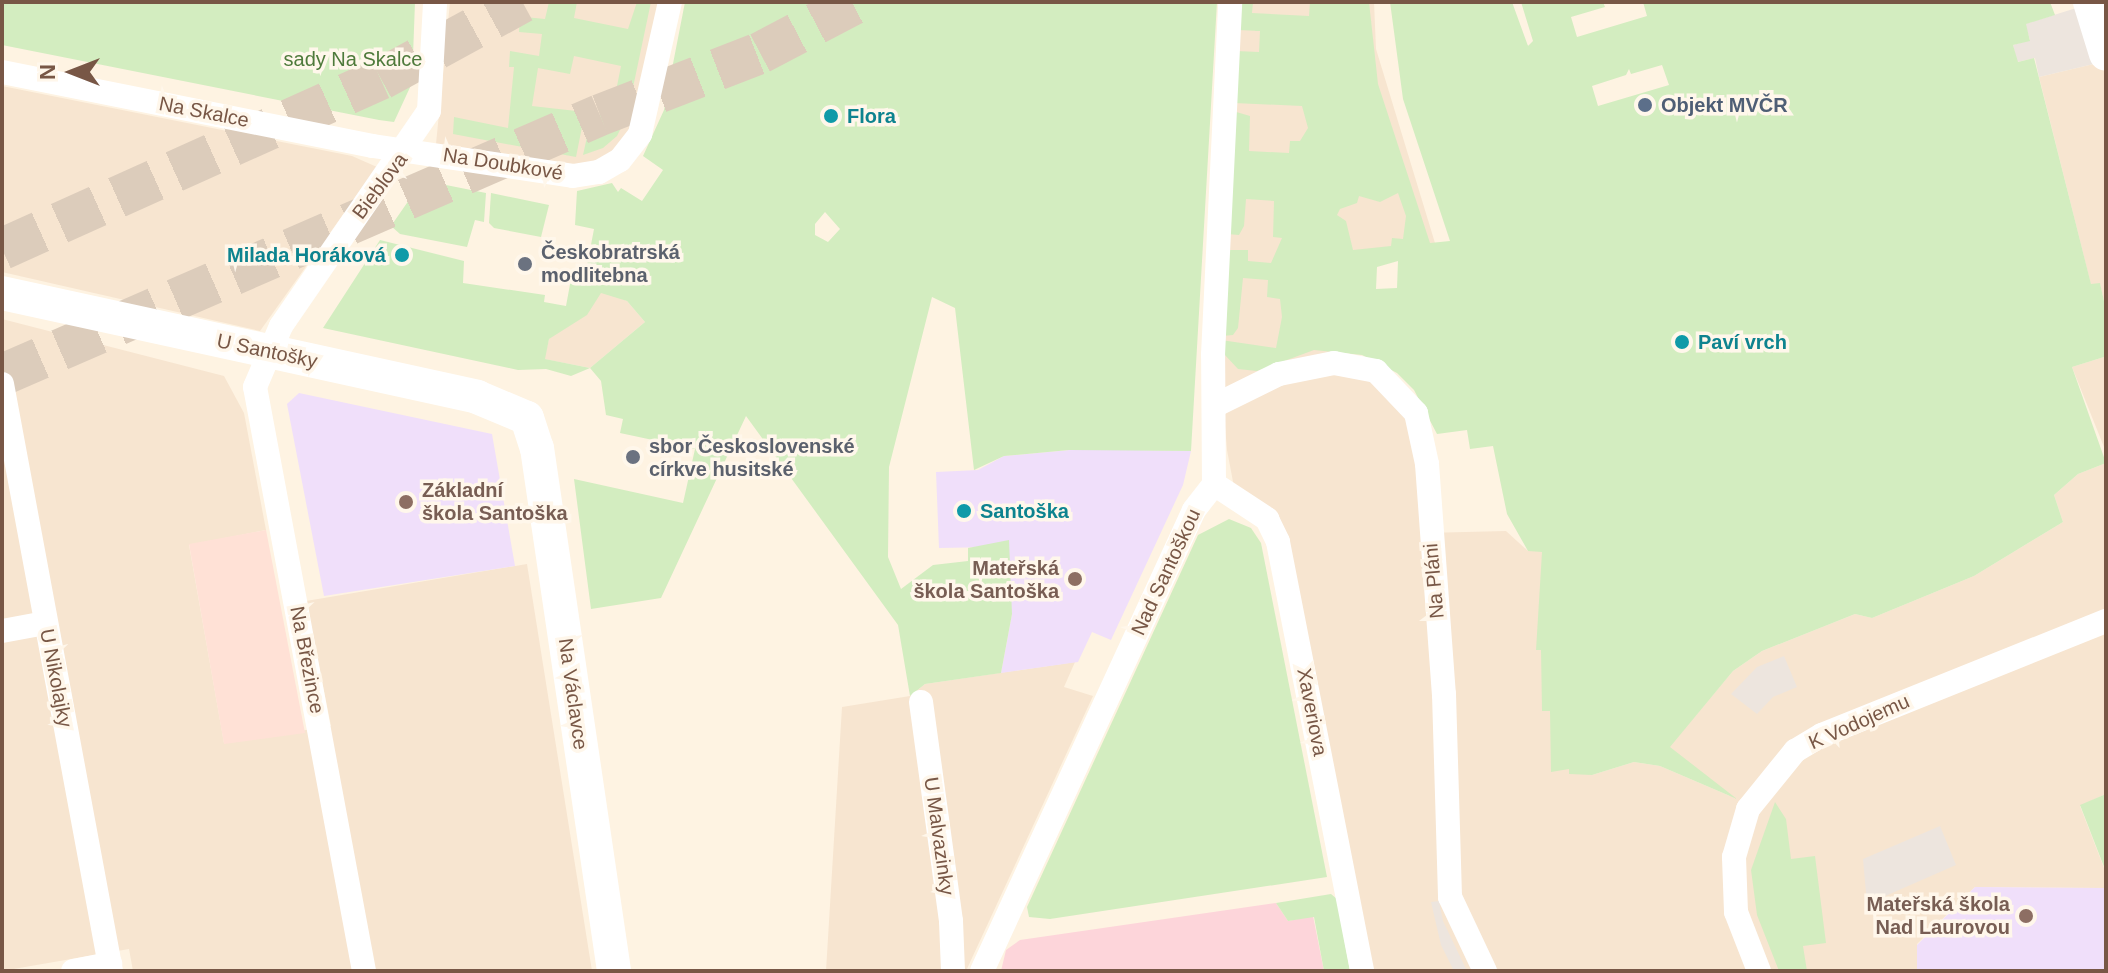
<!DOCTYPE html>
<meta charset="utf-8">
<style>
body{margin:0}
#map{position:relative;width:2108px;height:973px;overflow:hidden;background:#fef3e2;font-family:Arial,sans-serif}
div>[style]{position:absolute}
.residential>*{inset:0;background:#f7e5d0}
.commercial>*{inset:0;background:#ffe1d6}
.industrial>*{inset:0;background:#ede5de}
.education>*{inset:0;background:#f0dffa}
.medical>*{inset:0;background:#fdd5da}
.green>*{inset:0;background:#d3edc0}
.highway-tunnel>*{height:42px;margin-top:-21px;transform-origin:0;background:repeating-linear-gradient(90deg,#dcccbb 0 42px,transparent 0 63px)}
.street>*{height:24px;margin:-12px;padding:0 12px;transform-origin:12px;border-radius:12px;background:#fff}
.secondary>*{height:34px;margin:-17px;padding:0 17px;transform-origin:17px;border-radius:17px;background:#fff}
.tram>*{height:2px;margin:-1px;padding:0 1px;transform-origin:1px;border-radius:1px;background:#b5a0c9}
.dots>*{width:22px;height:22px;translate:-50% -50%;box-sizing:border-box;border:4px solid #fff7eb;border-radius:50%}
span{translate:-50% -50%;white-space:nowrap;text-align:center;line-height:1.15;-webkit-text-stroke:7px #fff7eb;paint-order:stroke}
.park-label{font-size:20px;color:#4e7a3b}
.service-label{font-size:20px;color:#4e5e75;font-weight:700}
.left{translate:0 -50%;text-align:left}
.street-label{font-size:20px;color:#785746}
.culture-label{font-size:20px;color:#0d838f;font-weight:700}
.right{translate:-100% -50%;text-align:right}
.worship-label{font-size:20px;color:#5b616d;font-weight:700}
.education-label{font-size:20px;color:#785e54;font-weight:700}
.frame{position:absolute;inset:0;border:4px solid #785746;pointer-events:none}
.north{position:absolute;left:32px;top:32px;width:80px;height:80px;-webkit-text-stroke:6px #fff7eb;paint-order:stroke;rotate:270deg;font-size:22px;font-weight:700;line-height:32px;text-align:center;color:#785746}
.north::after{content:'';display:block;margin:auto;width:28px;height:36px;background:#785746;clip-path:polygon(50% 0,100% 100%,50% 72%,0 100%)}
</style>
<div id="map">
<div class="residential">
<i style="clip-path:polygon(450px 2px,658px 2px,637px 113px,624px 142px,603px 161px,571px 170px,436px 144px)"></i>
<i style="clip-path:polygon(1238px 2px,1374px 2px,1376px 49px,1435px 243px,1354px 275px,1344px 371px,1378px 385px,1416px 430px,1425px 533px,1506px 531px,1528px 551px,1542px 551px,1592px 775px,1634px 762px,1660px 766px,1730px 796px,1669px 747px,1733px 671px,1762px 651px,1855px 614px,1872px 618px,1974px 576px,2063px 522px,2054px 495px,2078px 474px,2106px 463px,2106px 794px,2080px 806px,2106px 873px,2106px 888px,1975px 887px,1917px 944px,1917px 971px,1369px 971px,1285px 545px,1234px 487px,1227px 450px,1220px 366px)"></i>
<i style="clip-path:polygon(2102px 62px,2106px 79px,2106px 310px,2100px 284px,2091px 285px,2039px 77px)"></i>
<i style="clip-path:polygon(2px 86px,352px 156px,377px 167px,260px 331px,2px 272px)"></i>
<i style="clip-path:polygon(594px 288px,627px 301px,645px 322px,590px 368px,544px 359px,549px 339px)"></i>
<i style="clip-path:polygon(2px 319px,224px 376px,244px 413px,266px 530px,189px 545px,224px 743px,331px 726px,306px 601px,527px 564px,592px 971px,133px 971px,129px 949px,2px 971px)"></i>
<i style="clip-path:polygon(2106px 333px,2106px 452px,2072px 367px,2104px 357px)"></i>
<i style="clip-path:polygon(1075px 662px,1064px 687px,1093px 696px,966px 971px,826px 971px,842px 707px,910px 696px,925px 684px)"></i>
</div>
<div class="commercial">
<i style="clip-path:polygon(266px 530px,305px 733px,224px 744px,189px 544px)"></i>
</div>
<div class="industrial">
<i style="clip-path:polygon(2083px 6px,2102px 62px,2039px 77px,2035px 58px,2017px 62px,2013px 45px,2030px 40px,2025px 24px)"></i>
<i style="clip-path:polygon(1784px 656px,1797px 687px,1773px 697px,1757px 714px,1731px 694px,1757px 667px)"></i>
<i style="clip-path:polygon(1940px 826px,1956px 865px,1867px 904px,1863px 859px)"></i>
<i style="clip-path:polygon(1439px 901px,1443px 921px,1467px 971px,1454px 971px,1441px 945px,1431px 902px)"></i>
</div>
<div class="education">
<i style="clip-path:polygon(299px 393px,492px 434px,515px 566px,324px 596px,287px 404px)"></i>
<i style="clip-path:polygon(1081px 449px,1191px 451px,1183px 485px,1111px 640px,1092px 632px,1078px 662px,1001px 673px,1012px 614px,994px 547px,939px 548px,936px 472px,978px 470px,1004px 456px)"></i>
<i style="clip-path:polygon(1975px 887px,2106px 888px,2106px 971px,1917px 971px,1917px 945px)"></i>
</div>
<div class="medical">
<i style="clip-path:polygon(1276px 903px,1288px 921px,1313px 916px,1324px 971px,1001px 971px,1006px 950px,1020px 940px)"></i>
</div>
<div class="green">
<i style="clip-path:polygon(2px 2px,415px 2px,412px 83px,394px 122px,379px 120px,2px 45px)"></i>
<i style="clip-path:polygon(521px 2px,525px 17px,545px 19px,549px 2px,577px 2px,574px 18px,628px 29px,637px 2px,651px 2px,627px 116px,617px 136px,603px 148px,583px 155px,592px 114px,611px 116px,621px 66px,574px 56px,570px 74px,538px 68px,532px 106px,585px 112px,576px 157px,453px 134px,454px 117px,508px 128px,514px 67px,509px 67px,510px 51px,539px 56px,542px 34px,519px 32px)"></i>
<i style="clip-path:polygon(evenodd,685px 2px,1217px 2px,1191px 451px,1069px 450px,1004px 456px,974px 470px,955px 308px,932px 297px,889px 467px,888px 557px,901px 589px,933px 565px,968px 561px,968px 548px,1009px 540px,1012px 614px,1001px 673px,925px 684px,910px 696px,898px 625px,746px 416px,661px 598px,591px 609px,574px 479px,683px 503px,695px 449px,620px 433px,623px 419px,606px 415px,601px 381px,590px 368px,571px 376px,546px 369px,518px 370px,323px 328px,380px 240px,464px 261px,463px 283px,545px 295px,544px 302px,566px 306px,571px 279px,584px 281px,594px 229px,575px 225px,577px 191px,612px 183px,618px 192px,621px 188px,642px 201px,663px 170px,643px 156px,664px 110px,685px 2px,825px 212px,840px 229px,828px 242px,815px 235px,815px 224px,825px 212px,685px 2px,601px 293px,627px 301px,645px 322px,590px 368px,545px 359px,549px 339px,587px 315px,601px 293px)"></i>
<i style="clip-path:polygon(evenodd,1239px 2px,1253px 2px,1252px 13px,1309px 16px,1310px 2px,1369px 2px,1378px 84px,1430px 243px,1450px 241px,1403px 99px,1390px 2px,1512px 2px,1528px 46px,1533px 41px,1521px 2px,1603px 2px,1605px 7px,1571px 17px,1577px 37px,1647px 16px,1643px 2px,2050px 2px,2055px 15px,2026px 24px,2030px 41px,2013px 45px,2018px 62px,2034px 58px,2091px 284px,2100px 283px,2106px 310px,2104px 357px,2072px 367px,2106px 463px,2078px 474px,2054px 495px,2063px 522px,1974px 576px,1872px 618px,1855px 614px,1762px 651px,1733px 671px,1670px 747px,1737px 799px,1660px 766px,1634px 762px,1592px 775px,1569px 774px,1569px 769px,1551px 772px,1550px 711px,1542px 711px,1541px 650px,1536px 650px,1542px 552px,1528px 551px,1507px 514px,1493px 446px,1470px 449px,1467px 430px,1437px 434px,1414px 390px,1397px 373px,1362px 355px,1314px 350px,1257px 371px,1238px 369px,1224px 354px,1221px 340px,1276px 348px,1282px 317px,1280px 299px,1267px 297px,1268px 280px,1243px 278px,1238px 328px,1233px 335px,1222px 336px,1226px 250px,1248px 250px,1248px 261px,1271px 263px,1282px 238px,1273px 237px,1274px 201px,1246px 199px,1244px 226px,1239px 235px,1227px 234px,1233px 111px,1250px 116px,1249px 151px,1289px 153px,1290px 141px,1300px 141px,1308px 128px,1302px 106px,1234px 103px,1236px 51px,1259px 52px,1260px 31px,1238px 30px,1239px 2px,1662px 65px,1669px 85px,1598px 106px,1592px 86px,1626px 75px,1629px 69px,1631px 74px,1662px 65px,1239px 2px,1398px 193px,1406px 216px,1403px 239px,1392px 238px,1391px 246px,1353px 250px,1346px 221px,1337px 215px,1340px 209px,1357px 203px,1359px 196px,1380px 202px,1398px 193px,1239px 2px,1398px 261px,1397px 288px,1376px 289px,1377px 267px,1398px 261px)"></i>
<i style="clip-path:polygon(431px 182px,486px 193px,484px 222px,475px 220px,467px 247px,400px 234px,391px 226px,418px 187px)"></i>
<i style="clip-path:polygon(491px 193px,549px 205px,541px 237px,494px 228px,489px 223px)"></i>
<i style="clip-path:polygon(1229px 519px,1251px 528px,1261px 543px,1327px 877px,1050px 919px,1029px 917px,1027px 907px,1198px 535px)"></i>
<i style="clip-path:polygon(2106px 794px,2106px 872px,2080px 805px)"></i>
<i style="clip-path:polygon(1775px 802px,1786px 819px,1791px 859px,1815px 856px,1826px 943px,1803px 946px,1807px 971px,1779px 971px,1757px 915px,1751px 870px)"></i>
<i style="clip-path:polygon(1331px 894px,1337px 899px,1350px 971px,1324px 971px,1314px 917px,1288px 921px,1276px 903px)"></i>
</div>
<div class="highway-tunnel">
<i style="left:2px;top:249px;width:415px;rotate:-24.2deg"></i>
<i style="left:381px;top:79px;width:161px;rotate:-28.6deg"></i>
<i style="left:2px;top:375px;width:652px;rotate:-23.5deg"></i>
<i style="left:600px;top:115px;width:172px;rotate:-21.2deg"></i>
<i style="left:760px;top:53px;width:110px;rotate:-27.7deg"></i>
</div>
<div class="street">
<i style="left:2px;top:72px;width:378px;rotate:11.3deg"></i>
<i style="left:373px;top:146px;width:202px;rotate:8.5deg"></i>
<i style="left:573px;top:176px;width:26px;rotate:-9deg"></i>
<i style="left:599px;top:172px;width:24px;rotate:-30deg"></i>
<i style="left:620px;top:160px;width:33px;rotate:-52deg"></i>
<i style="left:640px;top:134px;width:135px;rotate:-77.2deg"></i>
<i style="left:2px;top:384px;width:597px;rotate:79.48deg"></i>
<i style="left:1216px;top:405px;width:70px;rotate:-26.2deg"></i>
<i style="left:1279px;top:374px;width:56px;rotate:-11.3deg"></i>
<i style="left:1334px;top:363px;width:43px;rotate:10.8deg"></i>
<i style="left:1376px;top:371px;width:58px;rotate:46.4deg"></i>
<i style="left:1416px;top:413px;width:52px;rotate:77.8deg"></i>
<i style="left:1427px;top:464px;width:231px;rotate:85.8deg"></i>
<i style="left:1444px;top:694px;width:203px;rotate:88.3deg"></i>
<i style="left:1450px;top:897px;width:82px;rotate:64.7deg"></i>
<i style="left:1214px;top:484px;width:64px;rotate:33.4deg"></i>
<i style="left:1267px;top:519px;width:25px;rotate:64deg"></i>
<i style="left:1278px;top:542px;width:437px;rotate:78.9deg"></i>
<i style="left:2px;top:631px;width:44px;rotate:-10.5deg"></i>
<i style="left:921px;top:702px;width:221px;rotate:82.2deg"></i>
<i style="left:951px;top:921px;width:50px;rotate:87.7deg"></i>
<i style="left:73px;top:971px;width:38px;rotate:-11deg"></i>
<i style="left:364px;top:971px;width:594px;rotate:-100.57deg"></i>
<i style="left:255px;top:387px;width:66px;rotate:-66.9deg"></i>
<i style="left:281px;top:326px;width:261px;rotate:-55.5deg"></i>
<i style="left:429px;top:111px;width:109px;rotate:-86.8deg"></i>
<i style="left:982px;top:971px;width:507px;rotate:-65.3deg"></i>
<i style="left:1194px;top:510px;width:33px;rotate:-52deg"></i>
<i style="left:1214px;top:484px;width:129px;rotate:-90.4deg"></i>
<i style="left:1213px;top:355px;width:353px;rotate:-87.2deg"></i>
<i style="left:1759px;top:971px;width:63px;rotate:-111.3deg"></i>
<i style="left:1736px;top:912px;width:55px;rotate:-92.1deg"></i>
<i style="left:1734px;top:857px;width:50px;rotate:-73.7deg"></i>
<i style="left:1748px;top:809px;width:75px;rotate:-51deg"></i>
<i style="left:1795px;top:751px;width:31px;rotate:-31deg"></i>
<i style="left:1822px;top:735px;width:306px;rotate:-21.9deg"></i>
</div>
<div class="secondary">
<i style="left:2090px;top:2px;width:54px;rotate:72.9deg"></i>
<i style="left:2px;top:293px;width:486px;rotate:12.3deg"></i>
<i style="left:477px;top:397px;width:54px;rotate:22.8deg"></i>
<i style="left:527px;top:418px;width:32px;rotate:72deg"></i>
<i style="left:537px;top:448px;width:529px;rotate:81.62deg"></i>
</div>
<div class="tram">
<i style="left:2105px;top:2px;width:5px;rotate:79deg"></i>
</div>
<div class="dots">
<i style="left:1645px;top:105px;background:#5c6f8a"></i>
<i style="left:831px;top:116px;background:#0f9aa8"></i>
<i style="left:402px;top:255px;background:#0f9aa8"></i>
<i style="left:525px;top:264px;background:#6b7280"></i>
<i style="left:1682px;top:342px;background:#0f9aa8"></i>
<i style="left:633px;top:457px;background:#6b7280"></i>
<i style="left:406px;top:502px;background:#8d6e63"></i>
<i style="left:964px;top:511px;background:#0f9aa8"></i>
<i style="left:1075px;top:579px;background:#8d6e63"></i>
<i style="left:2026px;top:916px;background:#8d6e63"></i>
</div>
<div class="park-label">
<span style="left:353px;top:59px">sady Na Skalce</span>
</div>
<div class="service-label">
<span class="left" style="left:1661px;top:105px">Objekt MVČR</span>
</div>
<div class="street-label">
<span style="left:204px;top:112px;rotate:11deg">Na Skalce</span>
<span style="left:503px;top:164px;rotate:9deg">Na Doubkové</span>
<span style="left:380px;top:186px;rotate:-53deg">Bieblova</span>
<span style="left:267px;top:351px;rotate:12deg">U Santošky</span>
<span style="left:1166px;top:572px;rotate:-65deg">Nad Santoškou</span>
<span style="left:1434px;top:581px;rotate:-95deg">Na Pláni</span>
<span style="left:307px;top:660px;rotate:79deg">Na Březince</span>
<span style="left:56px;top:678px;rotate:79deg">U Nikolajky</span>
<span style="left:573px;top:694px;rotate:82deg">Na Václavce</span>
<span style="left:1312px;top:712px;rotate:79deg">Xaveriova</span>
<span style="left:1859px;top:722px;rotate:-24deg">K Vodojemu</span>
<span style="left:939px;top:836px;rotate:82deg">U Malvazinky</span>
</div>
<div class="culture-label">
<span class="left" style="left:847px;top:116px">Flora</span>
<span class="right" style="left:386px;top:255px">Milada Horáková</span>
<span class="left" style="left:1698px;top:342px">Paví vrch</span>
<span class="left" style="left:980px;top:511px">Santoška</span>
</div>
<div class="worship-label">
<span class="left" style="left:541px;top:264px">Českobratrská<br>modlitebna</span>
<span class="left" style="left:649px;top:458px">sbor Československé<br>církve husitské</span>
</div>
<div class="education-label">
<span class="left" style="left:422px;top:502px">Základní<br>škola Santoška</span>
<span class="right" style="left:1059px;top:580px">Mateřská<br>škola Santoška</span>
<span class="right" style="left:2010px;top:916px">Mateřská škola<br>Nad Laurovou</span>
</div>
<div class="frame"></div>
<div class="north">N</div>
</div>
